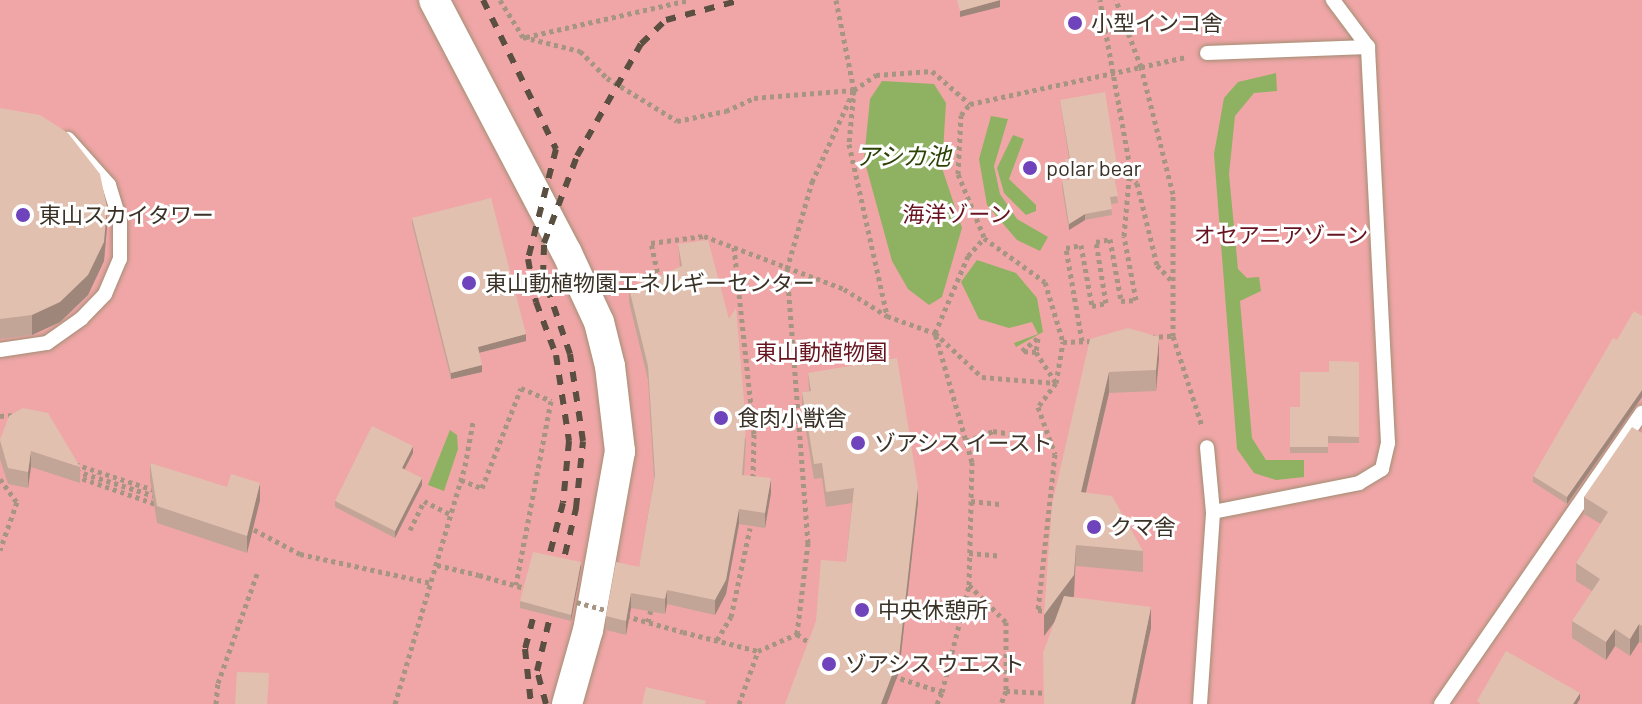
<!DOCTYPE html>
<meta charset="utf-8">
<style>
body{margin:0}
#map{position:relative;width:1642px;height:704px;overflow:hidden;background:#fce5c9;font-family:Barlow,"Noto Sans JP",sans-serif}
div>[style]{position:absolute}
.green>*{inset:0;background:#f0a6a7}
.water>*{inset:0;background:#8eb261}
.path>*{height:5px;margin-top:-2.5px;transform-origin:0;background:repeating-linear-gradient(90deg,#a69681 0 4px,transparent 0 8px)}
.roads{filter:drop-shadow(0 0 2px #a38e74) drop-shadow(0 0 2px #a38e74)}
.service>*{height:14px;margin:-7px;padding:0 7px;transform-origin:7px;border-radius:7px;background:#fff}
.minor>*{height:30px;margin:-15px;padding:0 15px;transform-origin:15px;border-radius:15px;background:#fff}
.rail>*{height:6px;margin-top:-3px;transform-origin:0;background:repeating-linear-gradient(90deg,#5a4f41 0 10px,transparent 0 20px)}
.path-bridge>*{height:5px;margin-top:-2.5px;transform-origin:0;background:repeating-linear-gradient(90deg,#a69681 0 4px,transparent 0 8px)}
.wall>*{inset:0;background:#c2a597}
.shaded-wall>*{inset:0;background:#9e867b}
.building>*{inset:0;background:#e2c0b0}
.dots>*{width:22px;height:22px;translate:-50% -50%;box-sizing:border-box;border:4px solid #fff;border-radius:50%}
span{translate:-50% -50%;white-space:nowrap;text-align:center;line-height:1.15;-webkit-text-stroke:6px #fff;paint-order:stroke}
.poi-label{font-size:22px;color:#3b3227}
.left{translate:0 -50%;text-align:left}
.park-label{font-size:22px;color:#681420}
.water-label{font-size:24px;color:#2c4306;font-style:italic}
</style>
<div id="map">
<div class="green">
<i style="clip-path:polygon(0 0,1642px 0,1642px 704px,0 704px)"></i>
</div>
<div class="water">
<i style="clip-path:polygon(1276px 73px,1277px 91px,1254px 93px,1235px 116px,1229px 174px,1238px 269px,1247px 278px,1259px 277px,1261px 291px,1240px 301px,1252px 438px,1266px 460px,1304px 460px,1304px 477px,1276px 480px,1254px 473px,1237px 449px,1214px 154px,1224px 98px,1238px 82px)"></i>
<i style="clip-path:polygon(882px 81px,934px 84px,946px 103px,942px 168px,962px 228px,942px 297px,929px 305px,908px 289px,892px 261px,864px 159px,870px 99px)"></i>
<i style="clip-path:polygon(991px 116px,1008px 119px,994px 166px,1000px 194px,1017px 219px,1048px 237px,1040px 251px,1017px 240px,987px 205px,979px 159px)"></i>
<i style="clip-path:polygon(1013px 135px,1024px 139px,1009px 179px,1036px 205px,1036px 211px,1026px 215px,1004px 193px,997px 168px)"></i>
<i style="clip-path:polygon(977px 260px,1016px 273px,1037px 298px,1043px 332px,1016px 347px,1014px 343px,1038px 334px,1032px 322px,1009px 328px,979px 319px,961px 282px)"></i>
<i style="clip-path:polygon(450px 430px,457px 435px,458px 449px,444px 491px,428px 485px)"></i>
</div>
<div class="path">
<i style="left:500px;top:0;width:44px;rotate:58.1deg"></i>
<i style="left:523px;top:37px;width:59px;rotate:13.8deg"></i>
<i style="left:580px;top:51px;width:38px;rotate:45deg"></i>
<i style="left:607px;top:78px;width:82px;rotate:31.6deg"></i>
<i style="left:677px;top:121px;width:50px;rotate:-11.5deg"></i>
<i style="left:726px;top:111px;width:31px;rotate:-25deg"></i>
<i style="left:754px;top:98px;width:100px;rotate:-4.6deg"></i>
<i style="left:854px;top:90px;width:27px;rotate:-34deg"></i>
<i style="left:876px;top:75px;width:56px;rotate:-4.1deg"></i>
<i style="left:932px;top:71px;width:50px;rotate:41deg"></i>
<i style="left:836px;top:0;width:92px;rotate:78.7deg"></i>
<i style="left:526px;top:37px;width:167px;rotate:-12.8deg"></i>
<i style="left:1129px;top:177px;width:10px;rotate:37deg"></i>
<i style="left:1137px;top:183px;width:84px;rotate:76.3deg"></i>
<i style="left:1157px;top:265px;width:23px;rotate:47deg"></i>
<i style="left:984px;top:237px;width:68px;rotate:-112.4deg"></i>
<i style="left:958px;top:174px;width:59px;rotate:-87.1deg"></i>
<i style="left:961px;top:115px;width:14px;rotate:-51deg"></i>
<i style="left:970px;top:104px;width:175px;rotate:-12.2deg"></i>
<i style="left:1141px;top:67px;width:72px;rotate:-110.5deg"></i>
<i style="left:734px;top:247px;width:188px;rotate:83.9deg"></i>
<i style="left:754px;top:434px;width:45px;rotate:91.3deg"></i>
<i style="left:659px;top:280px;width:38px;rotate:-102deg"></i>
<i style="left:651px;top:243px;width:53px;rotate:-7.5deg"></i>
<i style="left:704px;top:236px;width:150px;rotate:20.7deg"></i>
<i style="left:844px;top:289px;width:51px;rotate:32.1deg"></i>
<i style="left:887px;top:316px;width:51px;rotate:19.5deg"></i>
<i style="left:935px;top:333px;width:64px;rotate:43.1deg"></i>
<i style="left:982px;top:377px;width:74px;rotate:4.6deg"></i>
<i style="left:1056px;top:383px;width:42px;rotate:-80.3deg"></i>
<i style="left:1063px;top:342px;width:30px;rotate:-2deg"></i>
<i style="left:1173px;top:336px;width:95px;rotate:72.1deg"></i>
<i style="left:1151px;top:337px;width:22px;rotate:-3deg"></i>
<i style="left:1173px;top:336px;width:142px;rotate:-90deg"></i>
<i style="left:1173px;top:194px;width:131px;rotate:-104.1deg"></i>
<i style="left:1141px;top:67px;width:46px;rotate:-12.5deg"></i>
<i style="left:1082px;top:341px;width:94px;rotate:-99.8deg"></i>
<i style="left:1066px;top:248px;width:15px;rotate:-11deg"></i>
<i style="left:1081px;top:245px;width:62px;rotate:79.8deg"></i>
<i style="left:1092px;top:306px;width:14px;rotate:-12deg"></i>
<i style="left:1106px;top:303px;width:62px;rotate:-99.3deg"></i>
<i style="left:1096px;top:242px;width:14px;rotate:-12deg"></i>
<i style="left:1110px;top:239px;width:63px;rotate:79.9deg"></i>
<i style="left:1121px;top:301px;width:15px;rotate:-4deg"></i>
<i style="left:1136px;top:300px;width:65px;rotate:-100.6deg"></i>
<i style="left:1124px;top:236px;width:69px;rotate:-85deg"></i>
<i style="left:1130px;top:167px;width:170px;rotate:-100.2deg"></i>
<i style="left:1036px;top:352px;width:14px;rotate:-176deg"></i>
<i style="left:1022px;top:351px;width:21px;rotate:-39deg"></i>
<i style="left:1038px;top:338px;width:14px;rotate:98deg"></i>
<i style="left:1036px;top:352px;width:37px;rotate:57deg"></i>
<i style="left:1056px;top:383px;width:30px;rotate:127deg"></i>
<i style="left:1038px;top:407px;width:50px;rotate:70.1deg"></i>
<i style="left:1055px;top:454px;width:157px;rotate:96.2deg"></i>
<i style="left:1038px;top:610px;width:12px;rotate:9deg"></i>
<i style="left:0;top:416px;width:15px;rotate:-4deg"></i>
<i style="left:966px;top:441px;width:29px;rotate:-20deg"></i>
<i style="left:993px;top:431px;width:18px;rotate:9deg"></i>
<i style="left:75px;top:464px;width:86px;rotate:18.2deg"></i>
<i style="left:76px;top:471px;width:86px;rotate:17.6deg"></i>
<i style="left:75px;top:476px;width:86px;rotate:19.1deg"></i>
<i style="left:0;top:479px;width:29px;rotate:54deg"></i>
<i style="left:17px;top:502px;width:51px;rotate:109.5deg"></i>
<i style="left:461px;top:480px;width:22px;rotate:21deg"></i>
<i style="left:482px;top:488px;width:107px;rotate:-68.7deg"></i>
<i style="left:521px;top:388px;width:33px;rotate:23deg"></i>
<i style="left:551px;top:401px;width:187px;rotate:100.8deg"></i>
<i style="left:971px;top:501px;width:31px;rotate:6deg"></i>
<i style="left:247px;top:526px;width:60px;rotate:27.8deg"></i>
<i style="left:300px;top:554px;width:135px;rotate:12.4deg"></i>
<i style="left:410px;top:530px;width:32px;rotate:-64deg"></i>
<i style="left:424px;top:501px;width:30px;rotate:27deg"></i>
<i style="left:969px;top:553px;width:32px;rotate:5deg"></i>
<i style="left:437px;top:565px;width:43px;rotate:13.4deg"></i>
<i style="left:969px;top:585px;width:52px;rotate:45deg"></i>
<i style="left:1006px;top:622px;width:69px;rotate:90deg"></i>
<i style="left:1006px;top:691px;width:14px;rotate:111deg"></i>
<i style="left:648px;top:622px;width:17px;rotate:-77deg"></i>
<i style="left:683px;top:632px;width:77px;rotate:14.2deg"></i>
<i style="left:797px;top:634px;width:19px;rotate:35deg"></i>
<i style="left:717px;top:640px;width:27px;rotate:-59deg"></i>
<i style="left:731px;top:617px;width:91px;rotate:-77.9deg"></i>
<i style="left:893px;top:676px;width:52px;rotate:18.1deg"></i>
<i style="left:942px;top:692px;width:110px;rotate:-75.8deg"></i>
<i style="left:969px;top:585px;width:123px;rotate:-88.6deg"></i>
<i style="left:972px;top:462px;width:134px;rotate:-106deg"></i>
<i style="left:935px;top:333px;width:84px;rotate:-66.8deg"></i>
<i style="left:968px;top:256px;width:24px;rotate:-48deg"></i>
<i style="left:984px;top:238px;width:75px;rotate:35.8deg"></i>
<i style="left:1045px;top:282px;width:63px;rotate:73.3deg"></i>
<i style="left:1006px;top:691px;width:43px;rotate:2.7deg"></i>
<i style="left:216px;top:704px;width:21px;rotate:-85deg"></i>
<i style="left:218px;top:683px;width:119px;rotate:-70.3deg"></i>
<i style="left:395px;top:704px;width:248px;rotate:-73.6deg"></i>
<i style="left:465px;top:466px;width:45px;rotate:-79.7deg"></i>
<i style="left:739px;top:704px;width:56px;rotate:-70.3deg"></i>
<i style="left:758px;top:651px;width:43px;rotate:-23.6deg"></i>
<i style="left:797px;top:634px;width:92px;rotate:-83.1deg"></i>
<i style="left:808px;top:543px;width:275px;rotate:-94.4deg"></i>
<i style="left:787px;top:269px;width:91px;rotate:-74deg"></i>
<i style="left:812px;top:182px;width:101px;rotate:-65.5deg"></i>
<i style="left:854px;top:90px;width:54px;rotate:95.3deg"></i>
<i style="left:849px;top:144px;width:176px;rotate:77.5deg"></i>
<i style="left:937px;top:704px;width:13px;rotate:-67deg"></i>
</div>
<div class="roads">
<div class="service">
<i style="left:1207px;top:53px;width:161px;rotate:-2.1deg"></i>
<i style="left:0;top:350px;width:48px;rotate:-8.5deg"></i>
<i style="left:47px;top:343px;width:42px;rotate:-35.2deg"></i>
<i style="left:81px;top:319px;width:35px;rotate:-46deg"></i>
<i style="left:105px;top:294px;width:38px;rotate:-67deg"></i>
<i style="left:120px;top:259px;width:38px;rotate:-90deg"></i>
<i style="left:120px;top:221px;width:38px;rotate:-107deg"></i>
<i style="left:109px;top:185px;width:62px;rotate:-131.7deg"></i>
<i style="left:1213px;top:512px;width:149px;rotate:-11.2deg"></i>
<i style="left:1359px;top:483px;width:27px;rotate:-31deg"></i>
<i style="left:1382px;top:469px;width:27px;rotate:-77deg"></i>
<i style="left:1388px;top:443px;width:397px;rotate:-92.9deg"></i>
<i style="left:1368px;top:47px;width:59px;rotate:-126.7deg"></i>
<i style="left:1200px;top:704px;width:192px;rotate:-86.1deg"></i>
<i style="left:1213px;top:512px;width:65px;rotate:-95.3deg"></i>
<i style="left:1441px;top:704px;width:354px;rotate:-55.4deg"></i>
</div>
<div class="minor">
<i style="left:434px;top:0;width:284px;rotate:62.3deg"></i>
<i style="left:566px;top:251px;width:78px;rotate:65.1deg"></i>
<i style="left:599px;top:322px;width:45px;rotate:76deg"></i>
<i style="left:610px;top:366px;width:86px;rotate:83.3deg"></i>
<i style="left:620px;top:451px;width:182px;rotate:100.1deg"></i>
<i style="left:588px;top:630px;width:77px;rotate:105.8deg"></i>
</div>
</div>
<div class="rail">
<i style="left:483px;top:0;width:166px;rotate:63.9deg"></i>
<i style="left:556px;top:149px;width:114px;rotate:104.3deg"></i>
<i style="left:528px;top:259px;width:44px;rotate:79.5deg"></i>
<i style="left:536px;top:302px;width:57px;rotate:69.3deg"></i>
<i style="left:556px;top:355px;width:87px;rotate:81.4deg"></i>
<i style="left:569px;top:441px;width:62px;rotate:95.5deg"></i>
<i style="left:563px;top:503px;width:151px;rotate:104.6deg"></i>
<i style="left:525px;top:649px;width:55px;rotate:83.8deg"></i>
<i style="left:546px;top:704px;width:34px;rotate:-105deg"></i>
<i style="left:537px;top:671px;width:168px;rotate:-76.5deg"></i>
<i style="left:576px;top:508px;width:67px;rotate:-84deg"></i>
<i style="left:583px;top:441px;width:88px;rotate:-98.5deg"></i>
<i style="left:570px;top:354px;width:83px;rotate:-108.9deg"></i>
<i style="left:543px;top:275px;width:32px;rotate:-88deg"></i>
<i style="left:544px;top:243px;width:93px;rotate:-69.2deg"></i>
<i style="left:577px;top:156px;width:129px;rotate:-60.3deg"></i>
<i style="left:641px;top:44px;width:35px;rotate:-44deg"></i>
<i style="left:666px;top:20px;width:78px;rotate:-14.9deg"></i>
</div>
<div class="path-bridge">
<i style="left:479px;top:575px;width:51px;rotate:15.9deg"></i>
<i style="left:569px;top:600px;width:46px;rotate:15.3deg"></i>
<i style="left:626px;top:616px;width:59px;rotate:15.7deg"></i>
</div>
<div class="wall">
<i style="clip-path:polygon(1060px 100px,1117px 166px,1117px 172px,1114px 173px,1118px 203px,1111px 204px,1112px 215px,1085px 220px,1069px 230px,1062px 187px,1062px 180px,1068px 180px,1065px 159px,1069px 159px)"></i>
<i style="clip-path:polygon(0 108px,107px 227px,104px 261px,88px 295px,60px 322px,32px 335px,0 339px)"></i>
<i style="clip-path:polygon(412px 218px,526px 341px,479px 353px,482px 372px,451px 379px,412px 224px)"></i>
<i style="clip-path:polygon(678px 244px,746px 440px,744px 475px,771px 493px,765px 528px,739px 524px,726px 594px,715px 615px,667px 604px,665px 614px,631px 608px,626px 635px,606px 630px,606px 616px,639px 567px,654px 479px,648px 380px,629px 302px,629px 288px,680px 267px)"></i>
<i style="clip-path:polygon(1642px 316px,1642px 397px,1567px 504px,1533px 482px,1533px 476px,1617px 340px)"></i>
<i style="clip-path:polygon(1090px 339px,1159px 358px,1156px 391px,1109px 393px,1086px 493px,1143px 551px,1143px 572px,1076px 566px,1073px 597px,1151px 628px,1135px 704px,1044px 704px,1055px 621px,1044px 636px)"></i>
<i style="clip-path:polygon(1359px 362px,1359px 443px,1328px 443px,1328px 453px,1290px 453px,1290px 407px,1300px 407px,1329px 372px)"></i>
<i style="clip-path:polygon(808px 373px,918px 502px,899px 672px,846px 562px,852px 503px,826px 507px,822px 478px,814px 479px,802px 407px,802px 392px,809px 391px)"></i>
<i style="clip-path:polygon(1642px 433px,1642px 643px,1639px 642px,1630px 656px,1615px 646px,1606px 660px,1572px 638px,1572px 621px,1592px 591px,1576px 581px,1576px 563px,1601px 524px,1584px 514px,1584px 497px)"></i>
<i style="clip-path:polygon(0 440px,80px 467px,80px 483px,31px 467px,28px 488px,8px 484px,0 459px)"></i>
<i style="clip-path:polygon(413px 453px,405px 469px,422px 485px,395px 538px,335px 507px,335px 501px)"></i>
<i style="clip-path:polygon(150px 463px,260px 500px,247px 553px,157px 523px,150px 480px)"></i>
<i style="clip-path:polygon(581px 568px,571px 621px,520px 608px,520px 601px)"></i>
</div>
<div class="shaded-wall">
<i style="clip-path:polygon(1000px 0,1000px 7px,960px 17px,960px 11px)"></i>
<i style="clip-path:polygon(107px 208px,107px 227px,104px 261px,88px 295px,60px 322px,32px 335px,32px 315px)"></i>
<i style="clip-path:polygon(1085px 214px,1085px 220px,1069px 230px,1069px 224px)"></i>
<i style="clip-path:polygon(526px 334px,526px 341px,478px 353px,478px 347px)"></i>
<i style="clip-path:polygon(1159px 337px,1159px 358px,1156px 391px,1156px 370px)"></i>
<i style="clip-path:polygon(482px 365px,482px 372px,451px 379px,451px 373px)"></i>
<i style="clip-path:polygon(1109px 372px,1109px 393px,1081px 513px,1081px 492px)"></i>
<i style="clip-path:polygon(1642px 390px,1642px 397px,1567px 504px,1567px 497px)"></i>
<i style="clip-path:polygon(413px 446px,413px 453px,402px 474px,402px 468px)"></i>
<i style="clip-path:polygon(31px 451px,31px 467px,28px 488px,28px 472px)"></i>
<i style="clip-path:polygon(422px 478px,422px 485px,395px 538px,395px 531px)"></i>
<i style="clip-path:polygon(771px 478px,771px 493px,765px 528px,765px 513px)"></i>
<i style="clip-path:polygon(260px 483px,260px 500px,247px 553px,247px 536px)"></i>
<i style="clip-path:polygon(918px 487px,918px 502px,899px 672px,887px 704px,881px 704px)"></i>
<i style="clip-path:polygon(739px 509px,739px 524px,726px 594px,715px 615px,715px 600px)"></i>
<i style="clip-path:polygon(1076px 545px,1074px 596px,1044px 636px,1044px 615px)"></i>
<i style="clip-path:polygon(581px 562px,581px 568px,571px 621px,571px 615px)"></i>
<i style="clip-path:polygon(667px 590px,667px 604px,665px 614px,665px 599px)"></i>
<i style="clip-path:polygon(631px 593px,631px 608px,626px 635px,626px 621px)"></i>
<i style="clip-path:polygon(1151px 607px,1151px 628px,1135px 704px,1131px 704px)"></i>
<i style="clip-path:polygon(1639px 624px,1639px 642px,1630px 656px,1630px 639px)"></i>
<i style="clip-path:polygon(1615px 629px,1615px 646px,1606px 660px,1606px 642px)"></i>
<i style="clip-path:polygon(1580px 693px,1580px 699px,1577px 704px,1573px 704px)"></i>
</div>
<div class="building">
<i style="clip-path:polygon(957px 0,1000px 0,960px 11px)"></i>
<i style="clip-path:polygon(1105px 92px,1117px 166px,1112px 166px,1118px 196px,1110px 197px,1112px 209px,1085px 214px,1069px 224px,1062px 180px,1069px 180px,1065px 159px,1070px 159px,1060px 100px)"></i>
<i style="clip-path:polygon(0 108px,40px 115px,68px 133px,100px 174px,107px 208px,104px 242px,88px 275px,60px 302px,32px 315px,0 319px)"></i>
<i style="clip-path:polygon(491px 198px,526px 334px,478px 347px,482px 365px,451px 373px,412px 218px)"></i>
<i style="clip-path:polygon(708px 240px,729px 319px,736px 308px,746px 425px,742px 475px,771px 478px,765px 513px,739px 509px,726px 580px,715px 600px,667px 590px,665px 599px,631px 593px,626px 621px,606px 616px,616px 562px,639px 567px,655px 475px,648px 366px,629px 288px,682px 266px,678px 244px)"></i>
<i style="clip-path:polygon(1634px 311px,1642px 316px,1642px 390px,1567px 497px,1533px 476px,1613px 338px,1617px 340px)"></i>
<i style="clip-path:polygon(1128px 328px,1159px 337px,1156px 370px,1109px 372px,1081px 492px,1112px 496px,1143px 551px,1076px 545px,1074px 575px,1044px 615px,1052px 505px,1090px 339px)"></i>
<i style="clip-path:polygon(897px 358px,918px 487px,899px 657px,881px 704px,785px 704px,816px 621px,821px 560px,846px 562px,854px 488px,826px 492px,822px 463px,814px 464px,802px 392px,811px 391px,808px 373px)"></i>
<i style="clip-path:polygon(1329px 361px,1359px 362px,1359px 437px,1328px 436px,1328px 447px,1290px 447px,1290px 407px,1300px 407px,1300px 372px,1329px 372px)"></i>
<i style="clip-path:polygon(23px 408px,48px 413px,80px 467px,31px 451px,28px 472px,8px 468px,0 440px,9px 416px)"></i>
<i style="clip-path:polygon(372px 426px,413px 446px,402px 468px,422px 478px,395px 531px,335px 501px)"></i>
<i style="clip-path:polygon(1632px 427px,1642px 433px,1642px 626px,1639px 624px,1630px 639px,1615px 629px,1606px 642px,1572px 621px,1600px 579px,1576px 563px,1608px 512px,1584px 497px)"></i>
<i style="clip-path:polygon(150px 463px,227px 487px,231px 474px,260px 483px,247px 536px,157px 506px)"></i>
<i style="clip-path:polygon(533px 552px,581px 562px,571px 615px,520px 601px)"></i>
<i style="clip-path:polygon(1064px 596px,1151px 607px,1131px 704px,1044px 704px,1043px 653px)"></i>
<i style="clip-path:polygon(1506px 651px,1580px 693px,1573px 704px,1481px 704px,1477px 701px)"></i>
<i style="clip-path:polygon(237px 672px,269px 673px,267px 704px,235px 704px)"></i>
<i style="clip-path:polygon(646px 687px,706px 701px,705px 704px,642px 704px)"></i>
</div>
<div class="dots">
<i style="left:1075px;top:23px;background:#6e43bb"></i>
<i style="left:1030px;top:168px;background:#6e43bb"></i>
<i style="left:23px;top:215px;background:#6e43bb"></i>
<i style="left:469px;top:283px;background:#6e43bb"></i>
<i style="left:721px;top:418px;background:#6e43bb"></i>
<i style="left:858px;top:443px;background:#6e43bb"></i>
<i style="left:1094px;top:527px;background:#6e43bb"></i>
<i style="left:862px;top:610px;background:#6e43bb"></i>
<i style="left:829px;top:664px;background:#6e43bb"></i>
</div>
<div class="poi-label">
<span class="left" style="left:1091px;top:23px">小型インコ舎</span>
<span class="left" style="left:1046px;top:168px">polar bear</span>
<span class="left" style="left:39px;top:215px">東山スカイタワー</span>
<span class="left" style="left:485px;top:283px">東山動植物園エネルギーセンター</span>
<span class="left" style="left:737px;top:418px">食肉小獣舎</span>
<span class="left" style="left:874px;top:443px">ゾアシス イースト</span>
<span class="left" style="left:1110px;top:527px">クマ舎</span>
<span class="left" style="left:878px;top:610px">中央休憩所</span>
<span class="left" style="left:845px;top:664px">ゾアシス ウエスト</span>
</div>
<div class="park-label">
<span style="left:957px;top:214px">海洋ゾーン</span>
<span style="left:1281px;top:235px">オセアニアゾーン</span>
<span style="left:821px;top:352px">東山動植物園</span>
</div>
<div class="water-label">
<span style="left:903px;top:156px">アシカ池</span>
</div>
</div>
